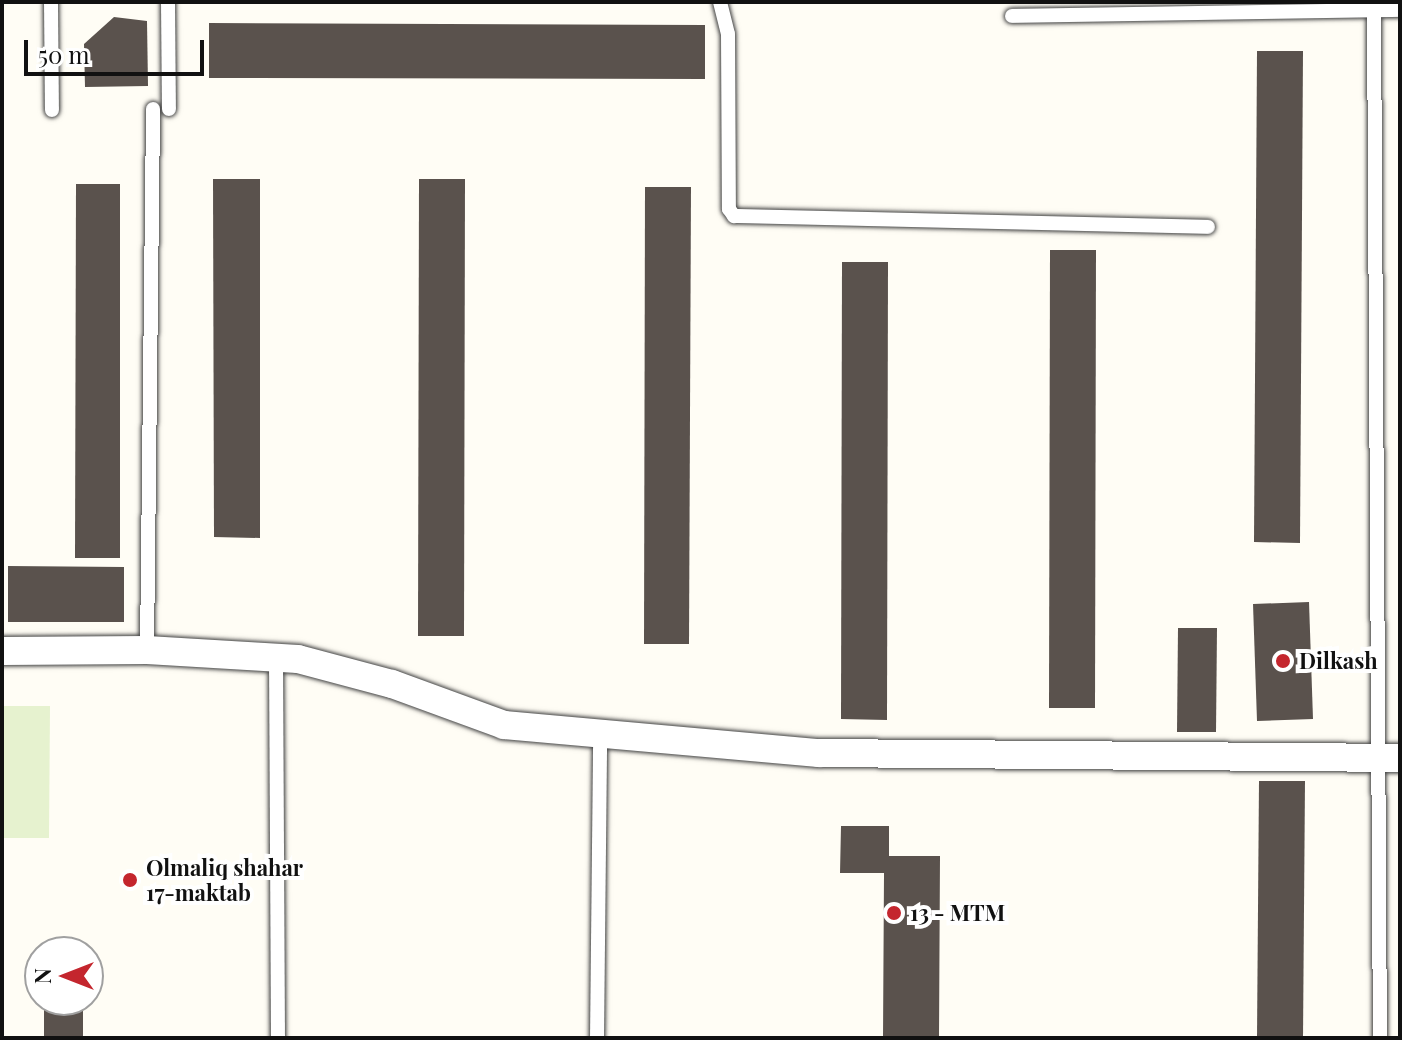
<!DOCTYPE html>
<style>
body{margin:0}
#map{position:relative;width:1402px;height:1040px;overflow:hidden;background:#fffdf5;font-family:"Playfair Display",serif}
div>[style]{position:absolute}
.pitch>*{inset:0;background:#e6f2cf}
.building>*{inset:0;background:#5a524d}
.roads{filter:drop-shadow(0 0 2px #444) drop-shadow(0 0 2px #444)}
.lane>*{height:14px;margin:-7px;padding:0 7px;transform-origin:7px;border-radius:7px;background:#fff}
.street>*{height:28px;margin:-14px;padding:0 14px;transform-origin:14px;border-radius:14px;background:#fff}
.dots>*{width:22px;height:22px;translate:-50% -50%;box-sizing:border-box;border:4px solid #fff;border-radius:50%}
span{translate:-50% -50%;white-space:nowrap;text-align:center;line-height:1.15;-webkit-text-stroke:8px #fff;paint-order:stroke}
.poi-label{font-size:22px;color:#111;font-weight:700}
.left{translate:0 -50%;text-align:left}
.frame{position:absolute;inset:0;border:4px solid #111;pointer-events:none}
.north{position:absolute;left:24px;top:936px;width:80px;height:80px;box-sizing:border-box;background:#fff;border:2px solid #a0a0a0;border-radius:50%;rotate:270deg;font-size:22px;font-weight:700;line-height:32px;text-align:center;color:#111}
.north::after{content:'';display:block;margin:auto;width:28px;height:36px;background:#c4262e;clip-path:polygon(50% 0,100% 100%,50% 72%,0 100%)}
.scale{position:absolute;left:24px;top:40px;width:180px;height:36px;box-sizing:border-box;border:4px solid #111;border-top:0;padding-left:10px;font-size:24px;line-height:28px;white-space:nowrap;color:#111;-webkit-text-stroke:6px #fff;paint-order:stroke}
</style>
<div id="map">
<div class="pitch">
<i style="clip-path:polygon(2px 706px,50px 706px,49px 838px,2px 838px)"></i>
</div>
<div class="building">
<i style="clip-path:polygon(114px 17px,147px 21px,148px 86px,85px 87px,84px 44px)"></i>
<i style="clip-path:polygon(209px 23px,705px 25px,705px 79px,209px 78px)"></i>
<i style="clip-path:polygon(1257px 51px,1303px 51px,1300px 543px,1254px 542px)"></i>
<i style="clip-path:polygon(213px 179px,260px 179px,260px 538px,214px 537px)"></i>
<i style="clip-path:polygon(419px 179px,465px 179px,464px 636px,418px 636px)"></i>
<i style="clip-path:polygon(76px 184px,120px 184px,120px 558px,75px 558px)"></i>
<i style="clip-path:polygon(645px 187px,691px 187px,689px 644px,644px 644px)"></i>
<i style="clip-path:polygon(1050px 250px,1096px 250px,1095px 708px,1049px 708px)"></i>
<i style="clip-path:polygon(842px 262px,888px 262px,887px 720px,841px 719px)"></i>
<i style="clip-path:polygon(8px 566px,124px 567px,124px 622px,8px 622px)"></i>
<i style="clip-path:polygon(1309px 602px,1313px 719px,1257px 721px,1253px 604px)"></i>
<i style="clip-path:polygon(1178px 628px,1217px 628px,1216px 732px,1177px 732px)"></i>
<i style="clip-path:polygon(1259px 781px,1305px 781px,1303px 1038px,1257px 1038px)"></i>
<i style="clip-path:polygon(841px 826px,889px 826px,889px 856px,940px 856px,939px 1038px,883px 1038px,884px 873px,840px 873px)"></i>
<i style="clip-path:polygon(44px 1000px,83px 1000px,83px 1038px,44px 1038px)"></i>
</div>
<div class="roads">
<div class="lane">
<i style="left:51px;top:2px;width:108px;rotate:89.5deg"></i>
<i style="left:168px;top:2px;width:107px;rotate:89.5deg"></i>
<i style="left:720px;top:2px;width:33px;rotate:76deg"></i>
<i style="left:728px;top:34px;width:175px;rotate:89.7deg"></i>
<i style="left:729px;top:209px;width:9px;rotate:54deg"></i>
<i style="left:734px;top:216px;width:474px;rotate:1.3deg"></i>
<i style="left:1374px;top:11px;width:1027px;rotate:89.67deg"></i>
<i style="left:1012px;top:16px;width:388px;rotate:-0.9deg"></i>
<i style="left:147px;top:650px;width:541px;rotate:-89.36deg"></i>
<i style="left:276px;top:657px;width:381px;rotate:89.7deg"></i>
<i style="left:597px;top:1038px;width:305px;rotate:-89.4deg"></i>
</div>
<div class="street">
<i style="left:2px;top:651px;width:145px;rotate:-0.4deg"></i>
<i style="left:147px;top:650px;width:151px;rotate:3.4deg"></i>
<i style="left:298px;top:659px;width:97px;rotate:14.9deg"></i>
<i style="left:392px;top:684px;width:119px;rotate:20.1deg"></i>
<i style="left:504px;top:725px;width:316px;rotate:5.1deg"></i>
<i style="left:819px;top:753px;width:581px;rotate:0.49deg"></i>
</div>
</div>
<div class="dots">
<i style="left:1283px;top:661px;background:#c4262e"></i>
<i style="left:130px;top:880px;background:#c4262e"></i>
<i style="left:894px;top:913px;background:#c4262e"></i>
</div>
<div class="poi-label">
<span class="left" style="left:1299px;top:661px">Dilkash</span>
<span class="left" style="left:146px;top:880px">Olmaliq shahar<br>17-maktab</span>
<span class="left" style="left:910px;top:913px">13 - MTM</span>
</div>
<div class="frame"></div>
<div class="north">N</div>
<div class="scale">50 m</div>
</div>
